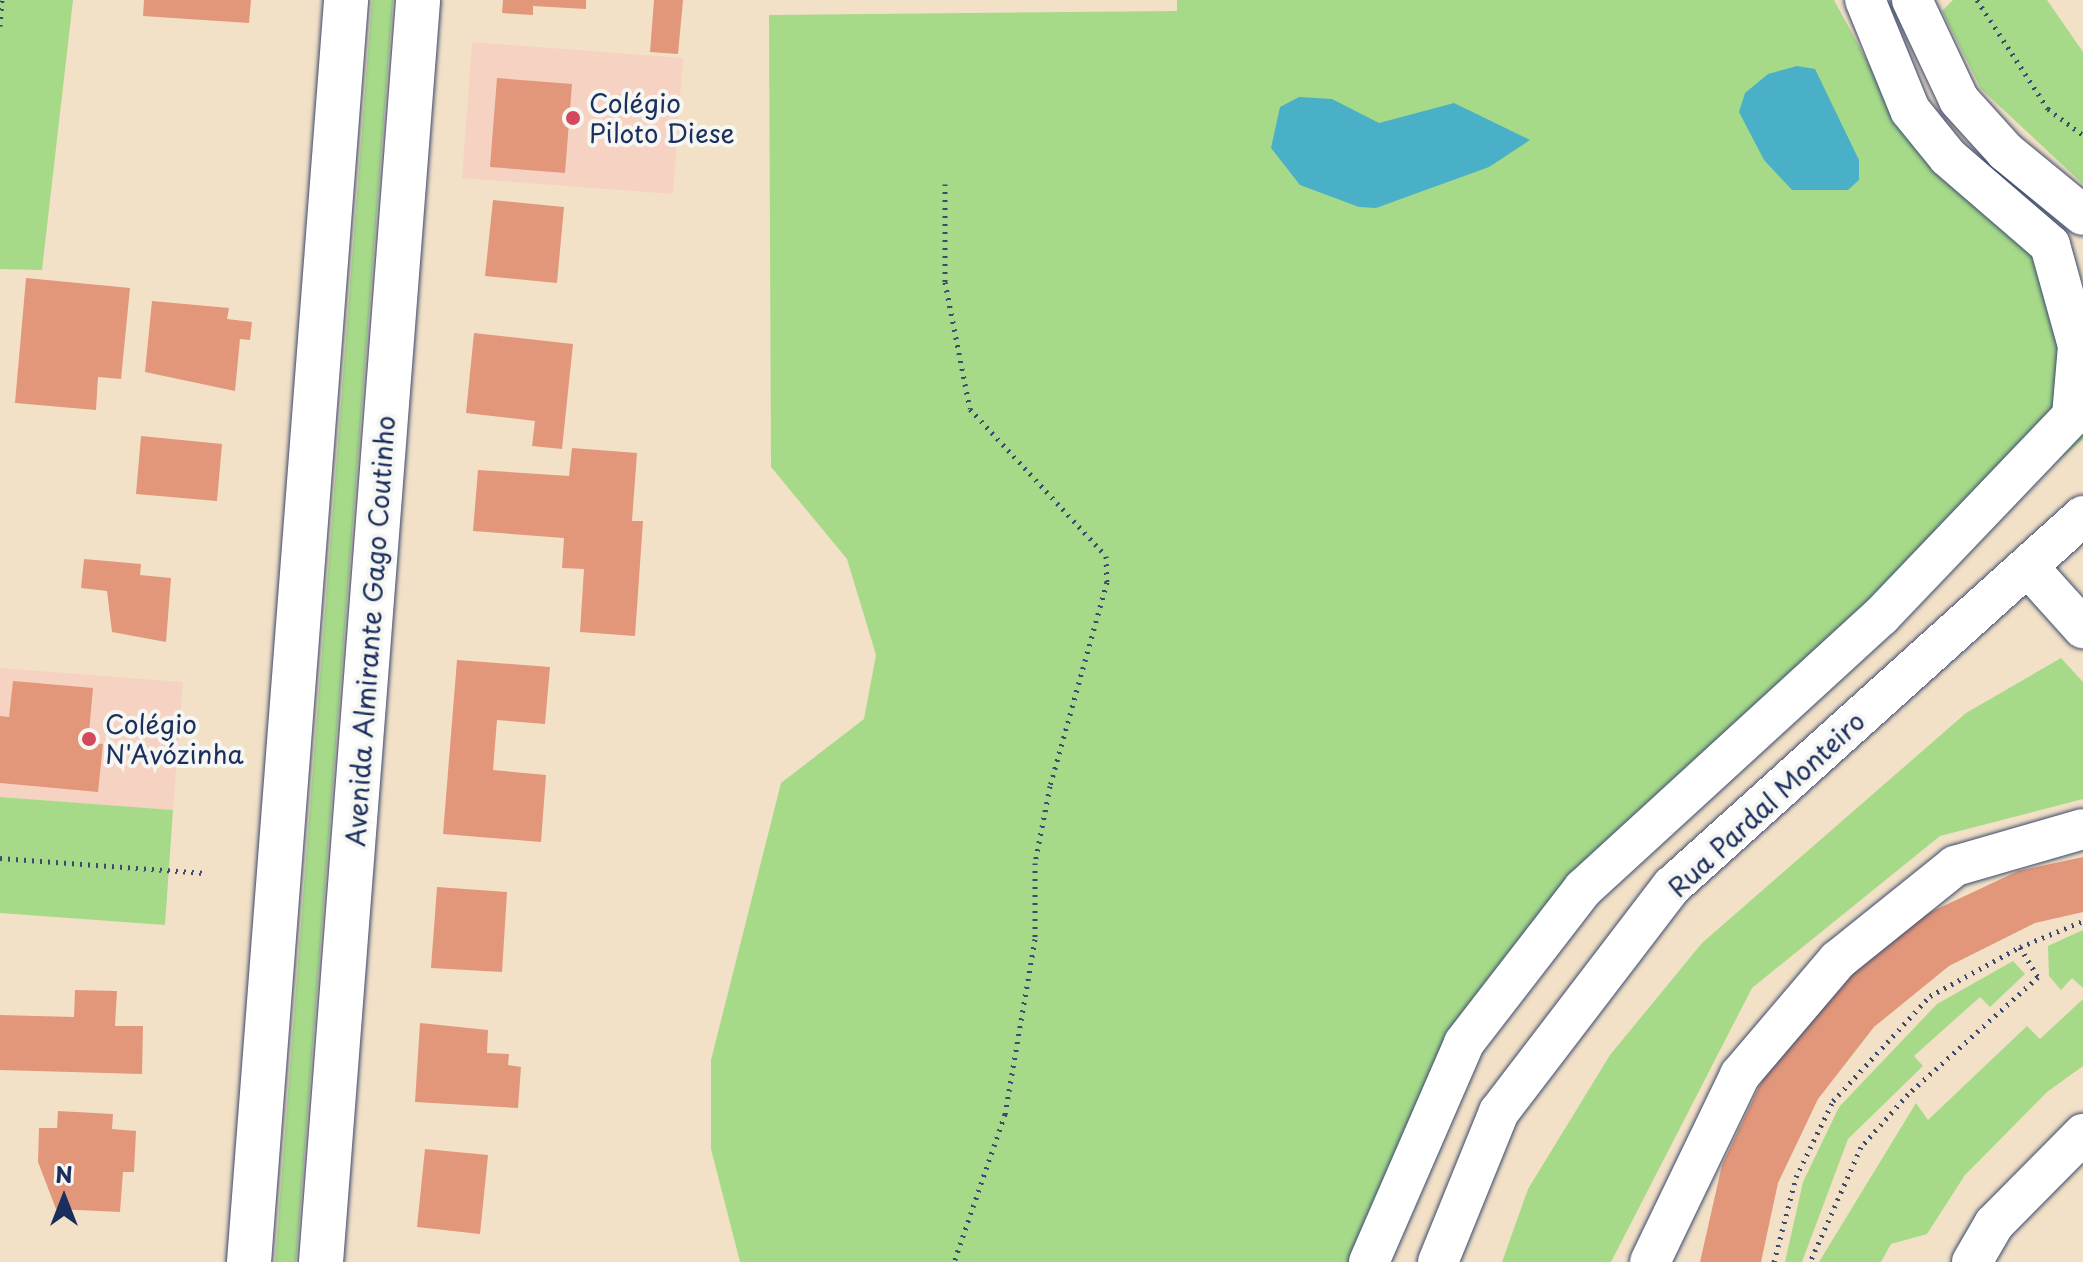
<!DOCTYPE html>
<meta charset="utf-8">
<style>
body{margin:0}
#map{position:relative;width:2083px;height:1262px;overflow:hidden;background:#f3e1c7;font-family:"Playpen Sans",sans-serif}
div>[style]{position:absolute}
.built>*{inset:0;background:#f6d2c3}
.green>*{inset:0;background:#a6da89}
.water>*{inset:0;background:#49b0c8}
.building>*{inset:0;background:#e2977b}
.path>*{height:5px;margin-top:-2.5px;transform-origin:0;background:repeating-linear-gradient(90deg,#3b4a6e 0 2px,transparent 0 8px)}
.roads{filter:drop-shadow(0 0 2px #3b4a6e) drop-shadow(0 0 2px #3b4a6e)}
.minor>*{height:40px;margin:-20px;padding:0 20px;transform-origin:20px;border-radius:20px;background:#fff}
.major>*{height:44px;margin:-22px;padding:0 22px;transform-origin:22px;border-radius:22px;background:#fff}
.dots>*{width:22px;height:22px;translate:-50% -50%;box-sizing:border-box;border:4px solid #f6f6f2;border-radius:50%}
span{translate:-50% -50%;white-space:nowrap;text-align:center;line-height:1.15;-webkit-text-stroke:8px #f6f6f2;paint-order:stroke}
.poi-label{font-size:26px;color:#1b2f5e}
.left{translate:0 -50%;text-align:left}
.street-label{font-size:26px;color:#1b2f5e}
.north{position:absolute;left:24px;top:1158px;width:80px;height:80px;-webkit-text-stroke:6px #f6f6f2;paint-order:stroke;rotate:0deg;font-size:22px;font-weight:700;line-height:32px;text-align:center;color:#1b2f5e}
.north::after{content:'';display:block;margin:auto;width:28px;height:36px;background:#1b2f5e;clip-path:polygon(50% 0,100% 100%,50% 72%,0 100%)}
</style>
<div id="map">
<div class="built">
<i style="clip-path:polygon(472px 42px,683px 58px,673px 194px,462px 178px)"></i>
<i style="clip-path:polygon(0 668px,183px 682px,173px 810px,0 797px)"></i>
</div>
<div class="green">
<i style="clip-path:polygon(0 0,73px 0,42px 270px,0 269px)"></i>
<i style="clip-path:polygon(372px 0,393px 0,296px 1262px,275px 1262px)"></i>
<i style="clip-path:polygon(1177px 0,1834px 0,1915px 149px,2083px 289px,2083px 439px,1588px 864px,1364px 1262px,740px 1262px,711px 1149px,711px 1060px,781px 783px,864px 719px,876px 655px,847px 559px,771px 467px,769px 15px,1177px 11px)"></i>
<i style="clip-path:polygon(1953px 0,2047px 0,2083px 52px,2083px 184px,1981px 89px,1942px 11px)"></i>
<i style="clip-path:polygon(2061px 658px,2083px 682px,2083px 799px,1940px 836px,1752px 988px,1611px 1262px,1502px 1262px,1528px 1189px,1610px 1055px,1702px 943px,1966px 713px)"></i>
<i style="clip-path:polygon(0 797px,173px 810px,165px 925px,0 913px)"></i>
<i style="clip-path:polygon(2083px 930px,2083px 988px,2072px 978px,2061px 990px,2049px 976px,2048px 946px)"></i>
<i style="clip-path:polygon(2013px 961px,2025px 974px,1990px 1007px,1980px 997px,1914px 1056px,1923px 1066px,1848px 1139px,1802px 1262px,1785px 1262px,1803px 1182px,1839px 1107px,1937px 1004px)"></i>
<i style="clip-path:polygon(2083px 999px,2083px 1066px,2047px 1092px,1965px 1175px,1927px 1234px,1891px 1244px,1881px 1262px,1819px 1262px,1916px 1103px,1928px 1120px,2027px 1026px,2040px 1039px)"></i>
</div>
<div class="water">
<i style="clip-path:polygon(1797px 66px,1815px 69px,1859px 160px,1859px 180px,1848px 190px,1792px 190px,1764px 160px,1739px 112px,1745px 93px,1768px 74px)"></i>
<i style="clip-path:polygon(1299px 97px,1332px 99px,1379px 123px,1454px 103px,1530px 140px,1489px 167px,1376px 208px,1359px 207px,1300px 185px,1271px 148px,1280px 107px)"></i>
</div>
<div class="building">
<i style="clip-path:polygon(144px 0,251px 0,249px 23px,143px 16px)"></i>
<i style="clip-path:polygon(503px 0,586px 0,586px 9px,533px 6px,533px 15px,502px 13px)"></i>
<i style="clip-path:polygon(654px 0,683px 0,678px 54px,650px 52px)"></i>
<i style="clip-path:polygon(497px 78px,572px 84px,565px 173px,490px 167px)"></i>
<i style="clip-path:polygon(493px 200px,564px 207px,557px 283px,485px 276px)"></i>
<i style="clip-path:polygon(26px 278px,130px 288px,121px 379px,98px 377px,96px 410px,15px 403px)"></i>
<i style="clip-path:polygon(152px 301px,229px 308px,227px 319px,252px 322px,250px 340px,240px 339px,235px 391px,145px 372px)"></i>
<i style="clip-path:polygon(474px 333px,573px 344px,562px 449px,532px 446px,535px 421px,466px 413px)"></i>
<i style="clip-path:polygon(141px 436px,222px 444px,217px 501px,136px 494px)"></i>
<i style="clip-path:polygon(572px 448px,637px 453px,632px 521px,643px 521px,635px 636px,580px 632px,584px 569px,562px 568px,564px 538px,473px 531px,478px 470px,569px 476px)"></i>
<i style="clip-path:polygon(84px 559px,141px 564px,140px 575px,171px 578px,166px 642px,112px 632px,107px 591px,81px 588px)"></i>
<i style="clip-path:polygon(457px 660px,550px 667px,545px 724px,497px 720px,493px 770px,546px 775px,541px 842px,443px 834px)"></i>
<i style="clip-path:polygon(13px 681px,93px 688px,88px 743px,103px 744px,98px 792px,0 783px,0 716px,9px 717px)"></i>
<i style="clip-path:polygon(2083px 857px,2083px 912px,2035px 923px,1949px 966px,1874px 1027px,1818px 1099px,1778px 1183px,1761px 1262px,1700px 1262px,1722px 1165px,1768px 1068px,1836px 984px,1920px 917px,2018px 871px)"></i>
<i style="clip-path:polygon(437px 887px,507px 892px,502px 972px,431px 968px)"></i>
<i style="clip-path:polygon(75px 990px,117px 991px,115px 1026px,143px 1026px,142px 1074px,0 1070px,0 1015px,74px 1017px)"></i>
<i style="clip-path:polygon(420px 1023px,488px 1030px,487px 1053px,509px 1054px,508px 1065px,521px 1067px,518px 1108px,415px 1102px)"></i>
<i style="clip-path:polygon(58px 1111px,113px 1114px,112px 1129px,136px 1131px,134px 1172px,123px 1172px,120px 1212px,56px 1209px,38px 1162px,39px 1128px,57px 1128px)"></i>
<i style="clip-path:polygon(425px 1149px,488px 1155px,480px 1234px,417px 1227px)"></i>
</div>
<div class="path">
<i style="left:1977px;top:0;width:130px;rotate:56.9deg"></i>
<i style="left:2048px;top:109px;width:44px;rotate:36.6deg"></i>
<i style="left:0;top:26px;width:26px;rotate:-86deg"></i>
<i style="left:945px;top:184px;width:98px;rotate:90deg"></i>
<i style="left:945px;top:282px;width:129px;rotate:78.9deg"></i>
<i style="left:970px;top:409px;width:200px;rotate:47.2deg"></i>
<i style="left:1106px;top:556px;width:26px;rotate:88deg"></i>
<i style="left:1107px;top:582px;width:212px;rotate:105.6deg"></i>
<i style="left:1050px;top:786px;width:78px;rotate:101deg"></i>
<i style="left:1035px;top:863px;width:76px;rotate:90deg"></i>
<i style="left:1035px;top:939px;width:178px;rotate:99.7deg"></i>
<i style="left:1005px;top:1114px;width:157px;rotate:109deg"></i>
<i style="left:0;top:858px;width:206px;rotate:4.2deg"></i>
<i style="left:2020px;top:947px;width:68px;rotate:-22.4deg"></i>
<i style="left:1774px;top:1262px;width:88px;rotate:-75.5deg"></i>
<i style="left:1796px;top:1177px;width:85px;rotate:-64deg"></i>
<i style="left:1833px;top:1101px;width:143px;rotate:-47.3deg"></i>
<i style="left:1930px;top:996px;width:102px;rotate:-28.6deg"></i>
<i style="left:2020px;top:947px;width:35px;rotate:59deg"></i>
<i style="left:2038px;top:977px;width:175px;rotate:138deg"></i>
<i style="left:1908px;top:1094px;width:71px;rotate:131.6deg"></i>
<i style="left:1861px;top:1147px;width:126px;rotate:113.9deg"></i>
</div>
<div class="roads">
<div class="minor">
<i style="left:1912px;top:0;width:110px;rotate:64.8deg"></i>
<i style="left:1959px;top:100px;width:70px;rotate:47.9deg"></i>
<i style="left:2006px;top:152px;width:99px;rotate:39.3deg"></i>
<i style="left:2029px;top:568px;width:81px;rotate:48deg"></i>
<i style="left:1369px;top:1262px;width:239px;rotate:-66.5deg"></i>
<i style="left:1464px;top:1043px;width:195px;rotate:-52.3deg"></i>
<i style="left:1583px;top:889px;width:404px;rotate:-42.5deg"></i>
<i style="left:1881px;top:616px;width:277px;rotate:-46.3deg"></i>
<i style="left:2072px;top:416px;width:70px;rotate:-85.1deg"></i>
<i style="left:2078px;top:346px;width:105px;rotate:-105.5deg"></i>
<i style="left:2050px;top:245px;width:135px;rotate:-139.2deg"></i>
<i style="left:1948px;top:157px;width:60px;rotate:-129deg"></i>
<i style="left:1910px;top:110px;width:119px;rotate:-112.2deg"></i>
<i style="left:1438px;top:1262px;width:162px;rotate:-67.9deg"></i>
<i style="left:1499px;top:1112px;width:285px;rotate:-52.6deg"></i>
<i style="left:1672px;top:886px;width:553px;rotate:-41.99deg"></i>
<i style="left:1650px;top:1262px;width:208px;rotate:-64.3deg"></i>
<i style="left:1740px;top:1075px;width:151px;rotate:-49.6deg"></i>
<i style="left:1838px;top:960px;width:150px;rotate:-38.8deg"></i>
<i style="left:1955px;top:866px;width:133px;rotate:-16.1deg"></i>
<i style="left:1972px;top:1262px;width:44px;rotate:-59.9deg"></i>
<i style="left:1994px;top:1224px;width:127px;rotate:-45.3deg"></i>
</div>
<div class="major">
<i style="left:249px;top:1262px;width:1266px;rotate:-85.6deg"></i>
<i style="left:321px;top:1262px;width:1266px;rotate:-85.6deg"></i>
</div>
</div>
<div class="dots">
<i style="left:573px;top:118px;background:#d1495b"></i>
<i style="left:89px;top:739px;background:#d1495b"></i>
</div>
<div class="poi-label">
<span class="left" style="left:589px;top:118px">Colégio<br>Piloto Diese</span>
<span class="left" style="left:105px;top:739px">Colégio<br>N'Avózinha</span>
</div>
<div class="street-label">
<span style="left:370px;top:631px;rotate:-86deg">Avenida Almirante Gago Coutinho</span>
<span style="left:1766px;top:804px;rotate:-43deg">Rua Pardal Monteiro</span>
</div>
<div class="north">N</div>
</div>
